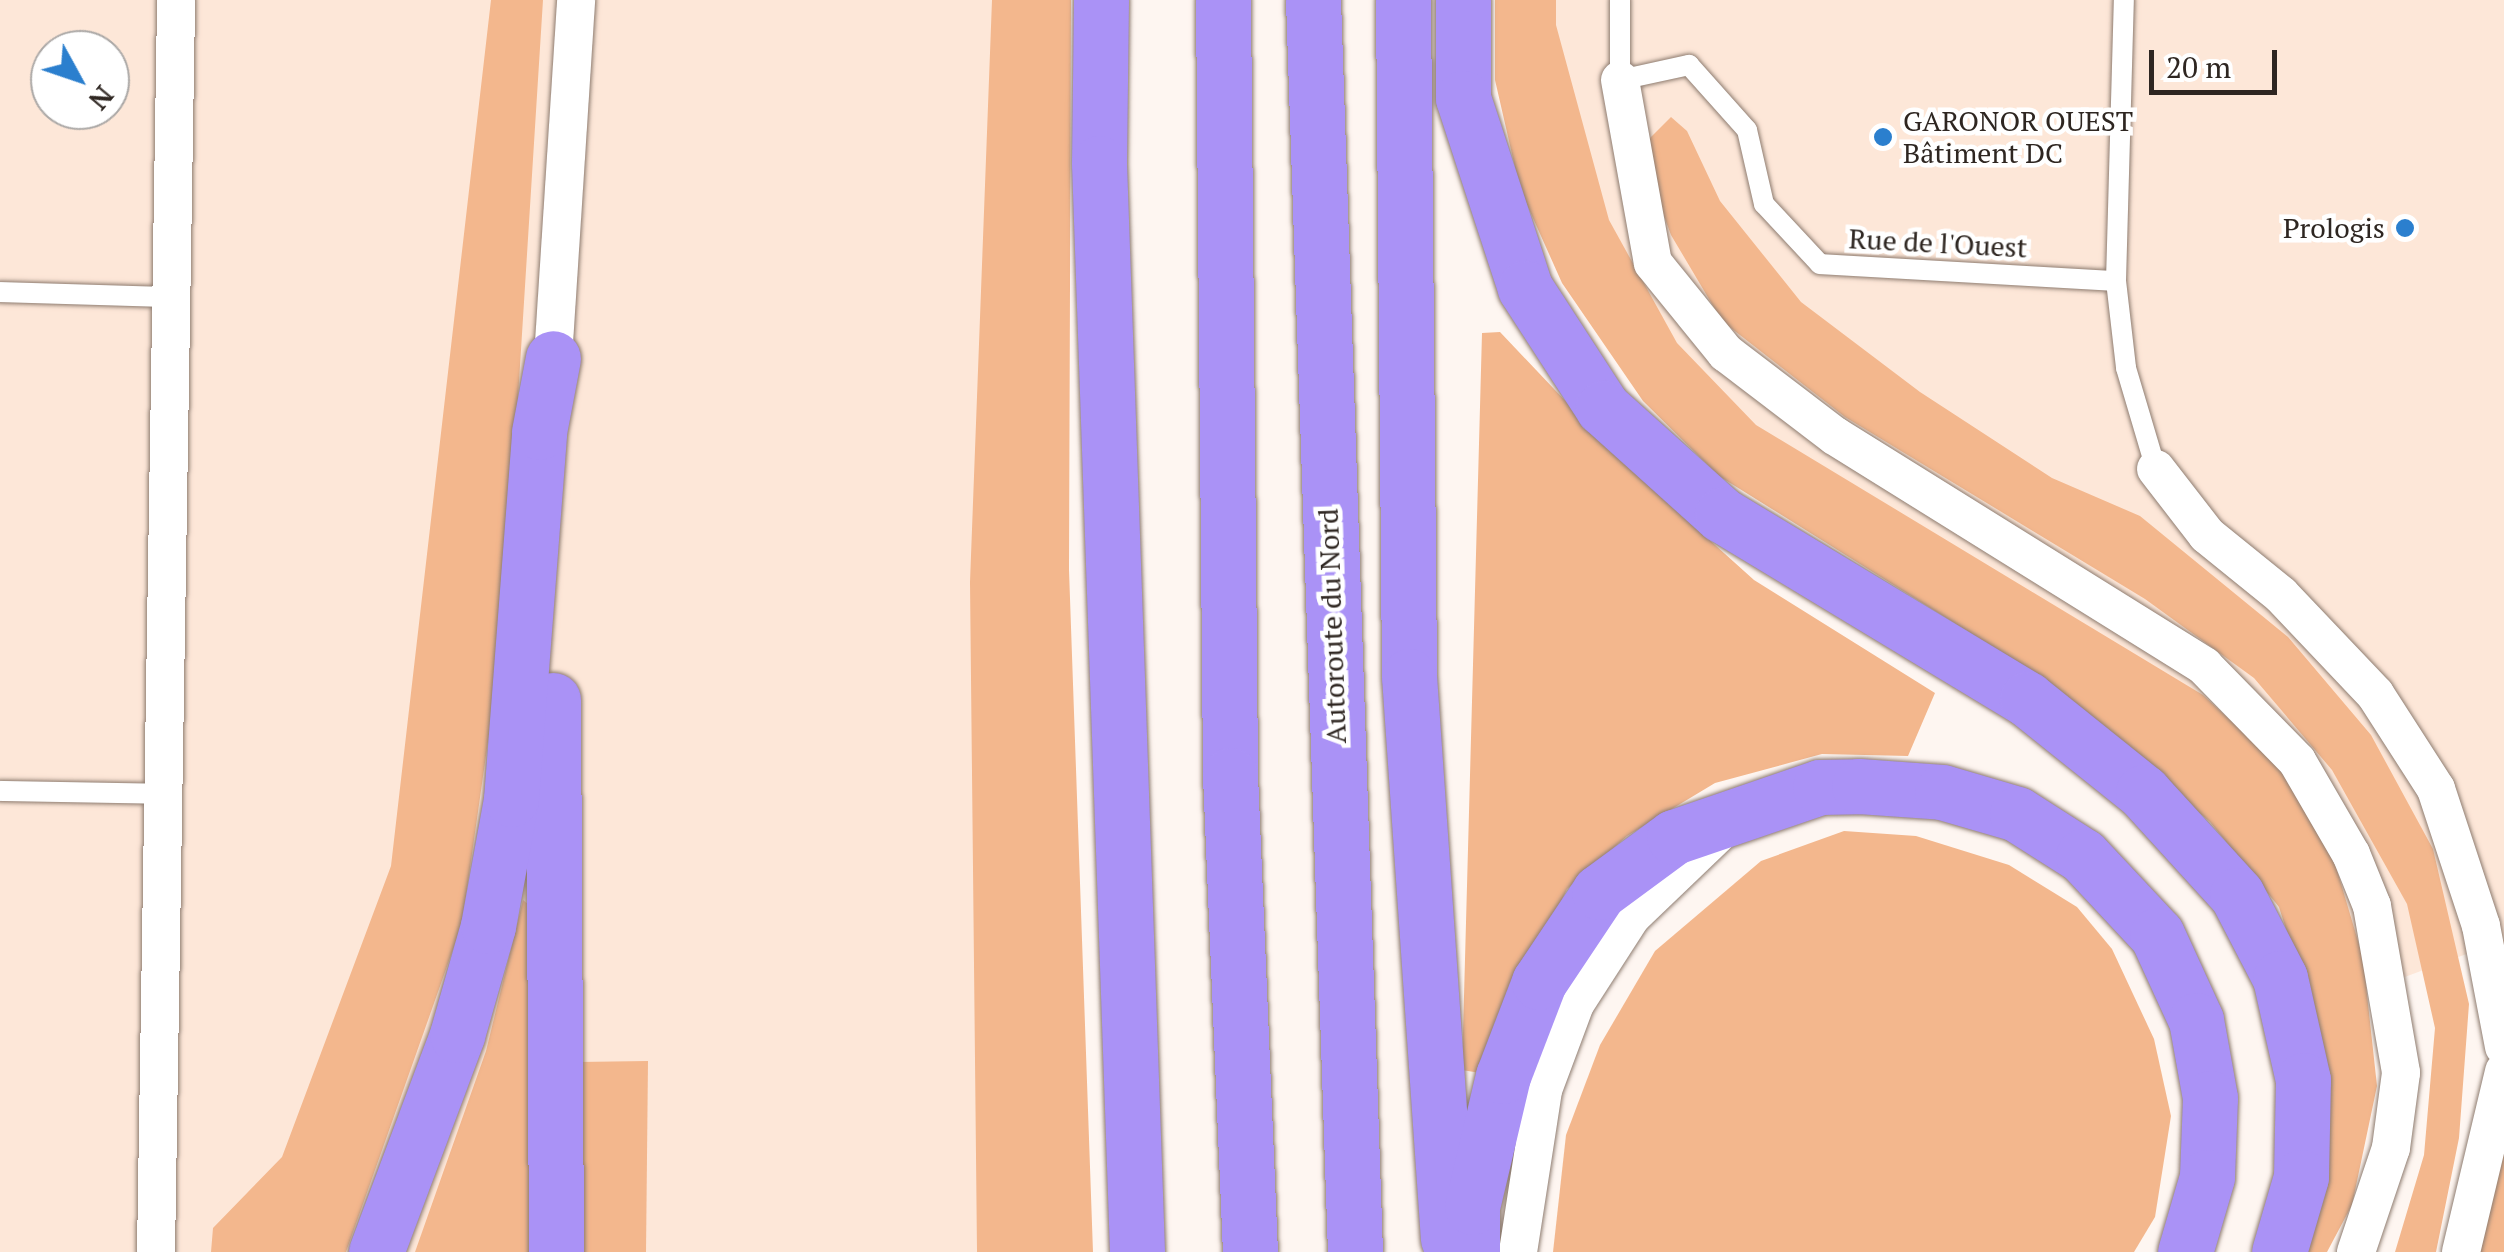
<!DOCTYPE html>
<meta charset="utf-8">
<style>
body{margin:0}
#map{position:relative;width:2504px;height:1252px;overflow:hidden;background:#fef6f1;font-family:"PT Serif",serif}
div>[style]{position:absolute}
.built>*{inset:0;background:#fde7d8}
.green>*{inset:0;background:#f3b78d}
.roads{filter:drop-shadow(0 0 2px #8e7c70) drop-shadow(0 0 2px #8e7c70)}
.lane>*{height:20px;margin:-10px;padding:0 10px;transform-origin:10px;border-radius:10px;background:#fff}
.street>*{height:38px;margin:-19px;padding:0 19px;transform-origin:19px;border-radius:19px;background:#fff}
.highway>*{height:55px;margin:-27.5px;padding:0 27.5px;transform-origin:27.5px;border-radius:27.5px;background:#aa92f6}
.dots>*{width:28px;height:28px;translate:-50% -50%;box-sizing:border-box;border:5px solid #fff;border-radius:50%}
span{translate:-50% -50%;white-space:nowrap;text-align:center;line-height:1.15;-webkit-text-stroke:9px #fff;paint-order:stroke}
.poi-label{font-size:28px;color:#2e2621}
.left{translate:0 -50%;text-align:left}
.right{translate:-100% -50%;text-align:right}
.street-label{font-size:28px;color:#2e2621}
.north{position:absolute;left:30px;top:30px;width:100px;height:100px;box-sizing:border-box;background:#fff;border:2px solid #aba8a6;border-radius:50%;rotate:130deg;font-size:28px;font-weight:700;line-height:40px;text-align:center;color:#2e2621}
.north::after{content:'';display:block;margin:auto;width:35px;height:45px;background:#2b7fce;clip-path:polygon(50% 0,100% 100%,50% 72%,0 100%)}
.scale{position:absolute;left:2149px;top:50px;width:128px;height:45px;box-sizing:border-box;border:5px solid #2e2621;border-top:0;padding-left:12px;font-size:30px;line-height:35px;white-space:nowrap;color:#2e2621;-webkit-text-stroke:8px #fff;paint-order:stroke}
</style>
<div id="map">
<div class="built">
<i style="clip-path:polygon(evenodd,0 0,1062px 0,1047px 1252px,0 1252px,0 0,50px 50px,110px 50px,110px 110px,50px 110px,50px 50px)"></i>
<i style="clip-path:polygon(1535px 0,2504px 0,2504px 940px,2319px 1009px,2256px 851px,1641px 355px)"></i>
</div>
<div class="green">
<i style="clip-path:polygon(491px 0,543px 0,503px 636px,462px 924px,346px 1252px,211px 1252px,213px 1228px,282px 1157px,391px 866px)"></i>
<i style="clip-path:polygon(992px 0,1071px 0,1069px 570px,1093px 1252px,977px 1252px,970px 582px)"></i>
<i style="clip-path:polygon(1495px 0,1556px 0,1556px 25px,1609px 220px,1677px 343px,1756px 425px,2203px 695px,2285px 771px,2329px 843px,2363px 958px,2377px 1086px,2352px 1205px,2327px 1252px,2307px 1252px,2322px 1042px,2279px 907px,2210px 822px,2049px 682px,1719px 476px,1643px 401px,1562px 283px,1520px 189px,1495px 80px)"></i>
<i style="clip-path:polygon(1671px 117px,1687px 131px,1720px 201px,1801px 302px,1920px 392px,2052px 478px,2140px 516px,2288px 637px,2371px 735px,2433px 849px,2469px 1004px,2459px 1138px,2436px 1252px,2395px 1252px,2424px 1155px,2435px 1028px,2407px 904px,2332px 770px,2254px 678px,2145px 599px,1845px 417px,1722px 321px,1671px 235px,1651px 181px,1649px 139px)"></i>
<i style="clip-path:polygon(1500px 332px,1625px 464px,1754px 580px,1935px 693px,1908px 756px,1822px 754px,1715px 783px,1627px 836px,1567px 889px,1480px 1073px,1462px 1070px,1482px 333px)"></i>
<i style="clip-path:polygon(1844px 831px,1916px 836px,2009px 865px,2077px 907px,2112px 949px,2154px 1039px,2171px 1116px,2155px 1217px,2134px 1252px,1553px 1252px,1566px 1135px,1600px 1045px,1655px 951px,1761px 861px)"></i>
<i style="clip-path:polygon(523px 900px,534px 909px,543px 1252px,415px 1252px,486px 1051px)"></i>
<i style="clip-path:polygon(2504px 940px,2504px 1252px,2479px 1252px,2501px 1089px,2488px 946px)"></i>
<i style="clip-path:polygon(648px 1061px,646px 1252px,574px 1252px,578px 1062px)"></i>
</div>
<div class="roads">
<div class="lane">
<i style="left:1620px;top:0;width:80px;rotate:90deg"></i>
<i style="left:1620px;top:80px;width:71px;rotate:-12.3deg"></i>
<i style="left:1689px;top:65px;width:87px;rotate:48.3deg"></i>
<i style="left:1747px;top:130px;width:76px;rotate:77.1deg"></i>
<i style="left:1764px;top:204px;width:82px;rotate:47deg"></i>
<i style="left:1820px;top:264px;width:296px;rotate:3.3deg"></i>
<i style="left:2116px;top:281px;width:88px;rotate:83.4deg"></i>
<i style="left:2126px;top:368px;width:105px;rotate:73.5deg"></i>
<i style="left:2116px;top:281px;width:281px;rotate:-88.4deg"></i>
<i style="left:0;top:292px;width:173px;rotate:1.7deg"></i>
<i style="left:0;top:791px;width:164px;rotate:1deg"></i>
</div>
<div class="street">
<i style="left:1620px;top:80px;width:186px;rotate:79.8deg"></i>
<i style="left:1653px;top:263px;width:116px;rotate:51deg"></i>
<i style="left:1726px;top:353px;width:137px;rotate:37.3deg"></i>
<i style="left:1835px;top:436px;width:435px;rotate:31.9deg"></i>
<i style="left:2204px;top:666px;width:133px;rotate:45.6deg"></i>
<i style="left:2297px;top:761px;width:108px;rotate:59.9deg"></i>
<i style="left:2351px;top:854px;width:56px;rotate:68deg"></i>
<i style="left:2372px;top:906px;width:169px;rotate:80.1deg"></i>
<i style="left:2401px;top:1073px;width:76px;rotate:97.6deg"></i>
<i style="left:2391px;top:1148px;width:110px;rotate:108.6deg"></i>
<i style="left:553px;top:358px;width:359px;rotate:-86.3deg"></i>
<i style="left:2156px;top:469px;width:83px;rotate:52.3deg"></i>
<i style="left:2207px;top:535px;width:95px;rotate:39deg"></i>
<i style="left:2281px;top:595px;width:137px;rotate:46.5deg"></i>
<i style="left:2375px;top:694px;width:113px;rotate:57.3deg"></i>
<i style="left:2436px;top:789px;width:144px;rotate:71.8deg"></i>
<i style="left:2481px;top:926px;width:123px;rotate:79.2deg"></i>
<i style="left:156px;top:1252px;width:1252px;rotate:-89.08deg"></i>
<i style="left:1518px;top:1252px;width:164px;rotate:-81.2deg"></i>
<i style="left:1543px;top:1090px;width:92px;rotate:-69.6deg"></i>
<i style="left:1575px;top:1004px;width:103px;rotate:-57.2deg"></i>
<i style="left:1631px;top:917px;width:133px;rotate:-43.8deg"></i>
<i style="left:2461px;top:1252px;width:186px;rotate:-76.6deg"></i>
</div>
<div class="highway">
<i style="left:1101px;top:0;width:163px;rotate:90.7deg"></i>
<i style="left:1099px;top:163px;width:1090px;rotate:88deg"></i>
<i style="left:1223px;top:0;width:775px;rotate:89.48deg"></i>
<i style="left:1230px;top:775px;width:477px;rotate:87.6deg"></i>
<i style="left:1313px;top:0;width:1253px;rotate:88.08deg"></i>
<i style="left:1403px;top:0;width:676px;rotate:89.49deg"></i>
<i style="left:1409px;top:676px;width:564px;rotate:86.04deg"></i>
<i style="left:1463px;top:0;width:98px;rotate:90deg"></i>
<i style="left:1463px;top:98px;width:200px;rotate:71.9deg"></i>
<i style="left:1525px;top:288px;width:143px;rotate:57deg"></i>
<i style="left:1603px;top:408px;width:160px;rotate:42deg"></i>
<i style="left:1722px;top:515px;width:356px;rotate:31.1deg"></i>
<i style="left:2027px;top:699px;width:149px;rotate:38.7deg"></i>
<i style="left:2143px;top:792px;width:139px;rotate:47.6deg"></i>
<i style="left:2237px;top:895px;width:93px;rotate:62.6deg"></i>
<i style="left:2280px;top:978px;width:105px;rotate:77.3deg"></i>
<i style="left:2303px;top:1080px;width:97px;rotate:91.2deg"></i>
<i style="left:2301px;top:1177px;width:78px;rotate:106.3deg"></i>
<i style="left:553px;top:700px;width:552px;rotate:89.69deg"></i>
<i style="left:376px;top:1252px;width:232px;rotate:-69.5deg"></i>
<i style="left:457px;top:1035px;width:113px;rotate:-74.1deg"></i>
<i style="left:488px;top:926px;width:129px;rotate:-79.7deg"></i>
<i style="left:511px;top:799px;width:368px;rotate:-85.6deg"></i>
<i style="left:539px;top:432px;width:75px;rotate:-79.3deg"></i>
<i style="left:1472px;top:1252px;width:45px;rotate:-90deg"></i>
<i style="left:1472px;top:1207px;width:135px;rotate:-76.7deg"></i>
<i style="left:1503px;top:1076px;width:101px;rotate:-69deg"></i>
<i style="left:1539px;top:982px;width:108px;rotate:-56.3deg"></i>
<i style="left:1599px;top:892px;width:93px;rotate:-36.3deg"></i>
<i style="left:1674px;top:837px;width:154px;rotate:-18.9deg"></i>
<i style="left:1820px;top:787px;width:39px;rotate:-1deg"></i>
<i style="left:1859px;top:786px;width:83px;rotate:4.1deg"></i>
<i style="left:1942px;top:792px;width:78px;rotate:16.3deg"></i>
<i style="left:2017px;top:814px;width:78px;rotate:32.5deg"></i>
<i style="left:2083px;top:856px;width:108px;rotate:46.9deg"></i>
<i style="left:2157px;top:935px;width:94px;rotate:65.4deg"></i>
<i style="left:2196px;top:1020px;width:79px;rotate:79.8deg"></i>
<i style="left:2210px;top:1098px;width:79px;rotate:92.2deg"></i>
<i style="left:2207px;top:1177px;width:78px;rotate:106.3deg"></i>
</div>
</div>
<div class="dots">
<i style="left:1883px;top:137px;background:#2b7fce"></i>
<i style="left:2405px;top:228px;background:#2b7fce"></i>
</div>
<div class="poi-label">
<span class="left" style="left:1903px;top:137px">GARONOR OUEST<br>Bâtiment DC</span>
<span class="right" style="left:2385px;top:228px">Prologis</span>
</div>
<div class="street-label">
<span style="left:1938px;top:243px;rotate:3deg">Rue de l'Ouest</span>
<span style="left:1332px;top:626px;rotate:-92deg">Autoroute du Nord</span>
</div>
<div class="north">N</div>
<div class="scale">20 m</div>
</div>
